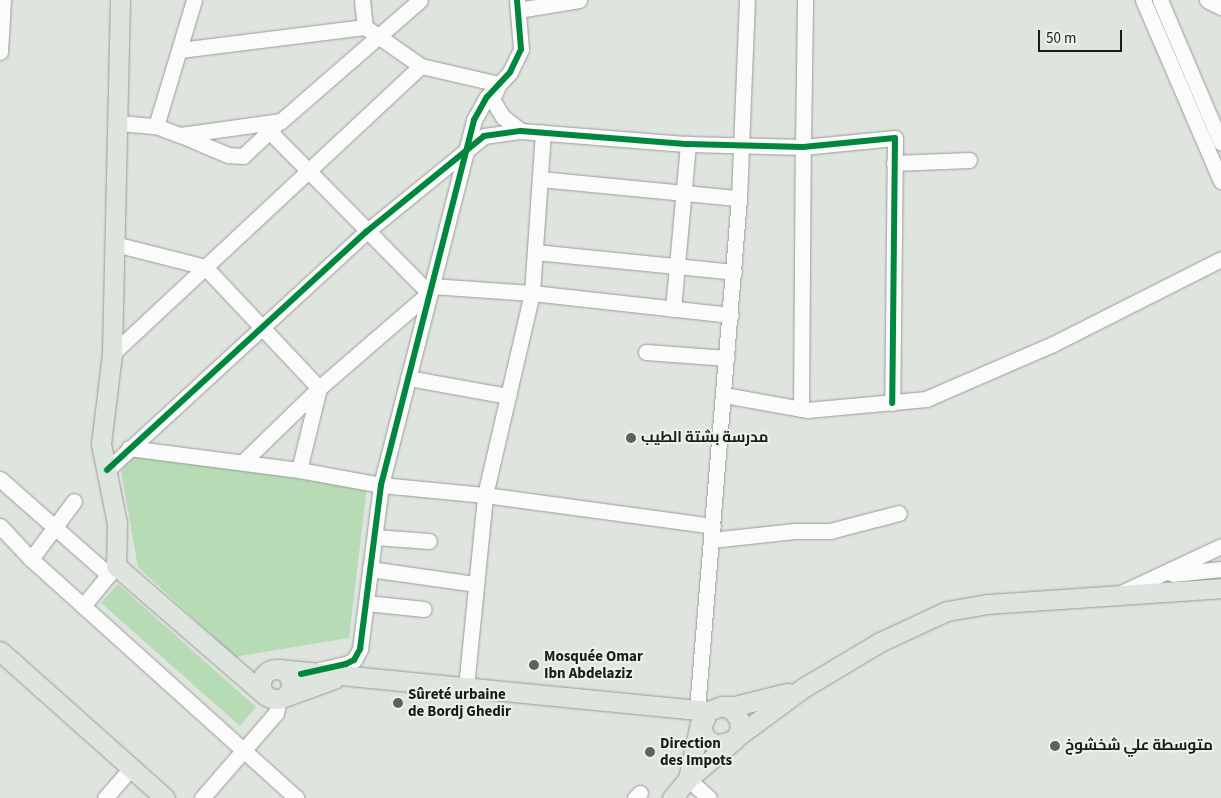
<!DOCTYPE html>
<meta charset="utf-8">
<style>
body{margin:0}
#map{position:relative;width:1221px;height:798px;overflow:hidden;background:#dfe4de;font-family:"Source Sans 3",Cairo,sans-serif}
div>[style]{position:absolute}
.green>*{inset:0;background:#b7dcb5}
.roads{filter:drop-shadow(0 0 1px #999c98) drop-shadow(0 0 1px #999c98)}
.minor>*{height:15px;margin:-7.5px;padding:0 7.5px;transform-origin:7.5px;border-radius:7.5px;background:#fafbfa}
.major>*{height:19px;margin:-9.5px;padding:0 9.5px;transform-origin:9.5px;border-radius:9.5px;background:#dee5de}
.major>.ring{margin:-9.5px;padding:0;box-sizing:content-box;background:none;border:19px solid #dee5de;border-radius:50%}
.cycleway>*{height:6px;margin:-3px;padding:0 3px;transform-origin:3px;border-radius:3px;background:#00873e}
.dots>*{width:14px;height:14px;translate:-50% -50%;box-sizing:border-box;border:2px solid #eaf3e9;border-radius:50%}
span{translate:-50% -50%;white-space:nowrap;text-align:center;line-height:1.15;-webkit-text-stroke:4px #eaf3e9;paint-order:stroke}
.poi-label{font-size:15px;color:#191c19;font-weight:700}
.left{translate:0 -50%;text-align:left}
.scale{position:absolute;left:1038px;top:30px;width:84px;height:22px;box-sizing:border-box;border:2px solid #191c19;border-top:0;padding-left:6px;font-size:15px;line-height:18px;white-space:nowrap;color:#191c19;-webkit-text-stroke:4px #eaf3e9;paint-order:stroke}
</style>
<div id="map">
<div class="green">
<i style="clip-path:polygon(134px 455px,367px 486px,349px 638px,235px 657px,138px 567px,121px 471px)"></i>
<i style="clip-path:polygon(118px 584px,256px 707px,240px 726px,101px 603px)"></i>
</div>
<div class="roads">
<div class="minor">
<i style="left:362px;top:0;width:27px;rotate:84deg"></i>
<i style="left:1143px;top:0;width:197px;rotate:66.7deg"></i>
<i style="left:1160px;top:0;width:155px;rotate:66.9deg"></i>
<i style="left:1207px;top:0;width:16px;rotate:27deg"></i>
<i style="left:518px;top:10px;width:62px;rotate:-9.3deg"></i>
<i style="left:180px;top:50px;width:186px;rotate:-7.1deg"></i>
<i style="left:365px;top:27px;width:68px;rotate:34.9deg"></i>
<i style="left:421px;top:66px;width:80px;rotate:13deg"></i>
<i style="left:499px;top:84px;width:17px;rotate:115deg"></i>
<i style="left:492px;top:99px;width:21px;rotate:59deg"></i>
<i style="left:503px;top:117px;width:23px;rotate:38deg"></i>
<i style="left:0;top:52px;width:52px;rotate:-86.7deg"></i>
<i style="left:119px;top:123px;width:37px;rotate:5deg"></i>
<i style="left:156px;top:126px;width:132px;rotate:-73.2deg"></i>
<i style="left:156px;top:126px;width:26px;rotate:21deg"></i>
<i style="left:180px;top:135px;width:102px;rotate:-7.9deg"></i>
<i style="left:281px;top:121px;width:184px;rotate:-41deg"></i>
<i style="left:181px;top:135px;width:51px;rotate:23.1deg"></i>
<i style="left:228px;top:155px;width:15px;rotate:4deg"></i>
<i style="left:243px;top:156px;width:44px;rotate:-43.2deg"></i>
<i style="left:803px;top:146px;width:146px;rotate:-89.2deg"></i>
<i style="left:894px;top:163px;width:75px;rotate:-2.3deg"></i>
<i style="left:540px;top:179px;width:200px;rotate:5.5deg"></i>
<i style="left:115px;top:244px;width:93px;rotate:14.3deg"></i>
<i style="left:205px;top:267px;width:166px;rotate:46.7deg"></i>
<i style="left:319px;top:388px;width:84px;rotate:103.7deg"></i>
<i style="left:535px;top:252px;width:200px;rotate:5.7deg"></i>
<i style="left:431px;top:286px;width:101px;rotate:4deg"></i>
<i style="left:532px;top:293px;width:200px;rotate:6.3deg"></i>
<i style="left:673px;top:309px;width:166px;rotate:-84.8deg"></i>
<i style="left:646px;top:352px;width:81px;rotate:4.2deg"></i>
<i style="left:112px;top:354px;width:422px;rotate:-43deg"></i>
<i style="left:408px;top:378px;width:102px;rotate:10.2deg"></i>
<i style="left:724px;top:395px;width:84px;rotate:10.2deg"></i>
<i style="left:807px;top:410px;width:120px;rotate:-5.3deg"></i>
<i style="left:926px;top:399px;width:138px;rotate:-23.4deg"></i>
<i style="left:1053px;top:344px;width:188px;rotate:-26.8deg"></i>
<i style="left:801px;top:409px;width:262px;rotate:-89.6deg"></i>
<i style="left:129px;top:448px;width:171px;rotate:7.4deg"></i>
<i style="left:299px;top:470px;width:83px;rotate:10.4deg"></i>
<i style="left:381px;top:485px;width:104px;rotate:5.5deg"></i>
<i style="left:485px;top:495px;width:230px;rotate:7.7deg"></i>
<i style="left:243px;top:462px;width:106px;rotate:-44.2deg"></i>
<i style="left:319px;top:388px;width:145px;rotate:-40.8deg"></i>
<i style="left:429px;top:293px;width:228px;rotate:-134.6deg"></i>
<i style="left:107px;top:470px;width:352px;rotate:-42.6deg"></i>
<i style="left:366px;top:232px;width:152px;rotate:-39.1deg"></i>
<i style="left:484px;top:136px;width:37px;rotate:-8deg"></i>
<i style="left:521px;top:131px;width:168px;rotate:4.5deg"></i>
<i style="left:688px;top:144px;width:115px;rotate:1.5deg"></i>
<i style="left:803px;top:147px;width:92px;rotate:-5.6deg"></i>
<i style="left:895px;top:138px;width:265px;rotate:90.6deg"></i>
<i style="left:0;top:479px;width:145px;rotate:41.4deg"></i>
<i style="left:0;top:526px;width:45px;rotate:46.8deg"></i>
<i style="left:31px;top:559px;width:357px;rotate:42deg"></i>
<i style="left:375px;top:537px;width:54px;rotate:4.2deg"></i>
<i style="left:711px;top:540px;width:84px;rotate:-6.1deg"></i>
<i style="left:795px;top:531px;width:35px"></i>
<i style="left:830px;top:531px;width:71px;rotate:-14.6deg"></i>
<i style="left:31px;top:559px;width:72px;rotate:-53.4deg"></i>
<i style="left:370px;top:569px;width:107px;rotate:8.1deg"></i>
<i style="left:1173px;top:574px;width:48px;rotate:-5.9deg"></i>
<i style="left:1123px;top:592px;width:108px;rotate:-25.1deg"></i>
<i style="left:366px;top:603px;width:58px;rotate:5.9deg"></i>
<i style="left:83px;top:606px;width:50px;rotate:-50.6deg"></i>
<i style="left:319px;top:670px;width:28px;rotate:-13deg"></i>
<i style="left:346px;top:664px;width:9px;rotate:-27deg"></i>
<i style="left:354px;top:660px;width:13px;rotate:-61deg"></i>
<i style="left:360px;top:649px;width:165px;rotate:-82.7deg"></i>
<i style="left:381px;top:485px;width:377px;rotate:-75.7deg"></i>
<i style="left:474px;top:120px;width:26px;rotate:-61deg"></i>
<i style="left:487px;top:97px;width:34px;rotate:-47deg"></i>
<i style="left:510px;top:72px;width:25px;rotate:-64deg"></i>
<i style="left:521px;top:49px;width:49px;rotate:-94.7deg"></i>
<i style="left:466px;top:687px;width:193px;rotate:-84.3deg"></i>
<i style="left:485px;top:495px;width:207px;rotate:-76.9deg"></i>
<i style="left:532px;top:293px;width:161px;rotate:-86.1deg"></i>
<i style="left:697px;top:709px;width:513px;rotate:-85.3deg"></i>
<i style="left:739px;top:198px;width:198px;rotate:-87.7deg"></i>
<i style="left:688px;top:779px;width:28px;rotate:42deg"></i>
<i style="left:105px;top:798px;width:40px;rotate:-49deg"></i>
<i style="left:202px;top:798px;width:113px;rotate:-49deg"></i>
<i style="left:276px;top:713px;width:14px;rotate:-78deg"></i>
<i style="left:635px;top:798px;width:7px;rotate:-45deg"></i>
</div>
<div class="major">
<i style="left:120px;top:0;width:354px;rotate:91.3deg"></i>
<i style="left:112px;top:354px;width:91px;rotate:97deg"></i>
<i style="left:101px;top:444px;width:81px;rotate:78.6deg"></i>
<i style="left:117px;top:523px;width:43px;rotate:91.3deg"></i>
<i style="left:116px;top:566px;width:197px;rotate:40.9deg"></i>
<i style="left:0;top:651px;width:221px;rotate:41.7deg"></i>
<i class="ring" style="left:261px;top:669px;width:11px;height:11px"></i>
<i style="left:279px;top:669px;width:431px;rotate:5.6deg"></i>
<i style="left:708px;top:711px;width:15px;rotate:-20deg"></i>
<i style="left:722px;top:706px;width:11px;rotate:22deg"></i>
<i style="left:732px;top:710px;width:11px;rotate:52deg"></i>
<i style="left:739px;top:719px;width:11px;rotate:85deg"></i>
<i style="left:740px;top:730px;width:12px;rotate:121deg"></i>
<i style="left:734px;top:740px;width:18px;rotate:164deg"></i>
<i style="left:717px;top:745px;width:13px;rotate:-151deg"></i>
<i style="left:706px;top:739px;width:12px;rotate:-114deg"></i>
<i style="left:701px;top:728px;width:18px;rotate:-68deg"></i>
<i style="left:284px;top:697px;width:53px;rotate:-19.8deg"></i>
<i style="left:722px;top:706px;width:13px"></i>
<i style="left:735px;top:706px;width:54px;rotate:-14deg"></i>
<i style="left:738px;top:736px;width:81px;rotate:-36.4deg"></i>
<i style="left:803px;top:688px;width:90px;rotate:-30.9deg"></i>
<i style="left:880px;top:642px;width:74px;rotate:-24.8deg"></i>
<i style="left:947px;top:611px;width:42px;rotate:-9.7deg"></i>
<i style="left:988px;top:604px;width:234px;rotate:-3.9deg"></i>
<i style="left:688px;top:779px;width:57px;rotate:-77.9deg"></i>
<i style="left:672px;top:798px;width:25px;rotate:-50deg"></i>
<i style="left:688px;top:779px;width:59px;rotate:-40.2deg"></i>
</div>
</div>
<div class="cycleway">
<i style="left:107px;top:470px;width:352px;rotate:-42.6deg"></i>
<i style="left:366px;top:232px;width:152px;rotate:-39.1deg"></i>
<i style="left:484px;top:136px;width:37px;rotate:-8deg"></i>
<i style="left:521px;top:131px;width:168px;rotate:4.5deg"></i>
<i style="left:688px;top:144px;width:115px;rotate:1.5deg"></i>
<i style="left:803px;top:147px;width:92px;rotate:-5.6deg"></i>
<i style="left:895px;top:138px;width:265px;rotate:90.6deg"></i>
<i style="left:301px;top:674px;width:46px;rotate:-12.5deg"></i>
<i style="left:346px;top:664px;width:9px;rotate:-27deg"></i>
<i style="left:354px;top:660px;width:13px;rotate:-61deg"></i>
<i style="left:360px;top:649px;width:165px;rotate:-82.7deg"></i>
<i style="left:381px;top:485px;width:377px;rotate:-75.7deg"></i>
<i style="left:474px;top:120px;width:26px;rotate:-61deg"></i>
<i style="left:487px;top:97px;width:34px;rotate:-47deg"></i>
<i style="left:510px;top:72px;width:25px;rotate:-64deg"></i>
<i style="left:521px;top:49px;width:49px;rotate:-94.7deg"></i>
</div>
<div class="dots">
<i style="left:631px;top:438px;background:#5e625e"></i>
<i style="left:534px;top:665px;background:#5e625e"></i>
<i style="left:398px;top:703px;background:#5e625e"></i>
<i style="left:1055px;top:746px;background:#5e625e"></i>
<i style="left:650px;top:752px;background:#5e625e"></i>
</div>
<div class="poi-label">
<span class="left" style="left:641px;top:438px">مدرسة بشتة الطيب</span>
<span class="left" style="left:544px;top:665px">Mosquée Omar<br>Ibn Abdelaziz</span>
<span class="left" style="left:408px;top:703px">Sûreté urbaine<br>de Bordj Ghedir</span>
<span class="left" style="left:660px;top:752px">Direction<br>des Impots</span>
<span class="left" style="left:1065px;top:746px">متوسطة علي شخشوخ</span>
</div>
<div class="scale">50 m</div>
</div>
